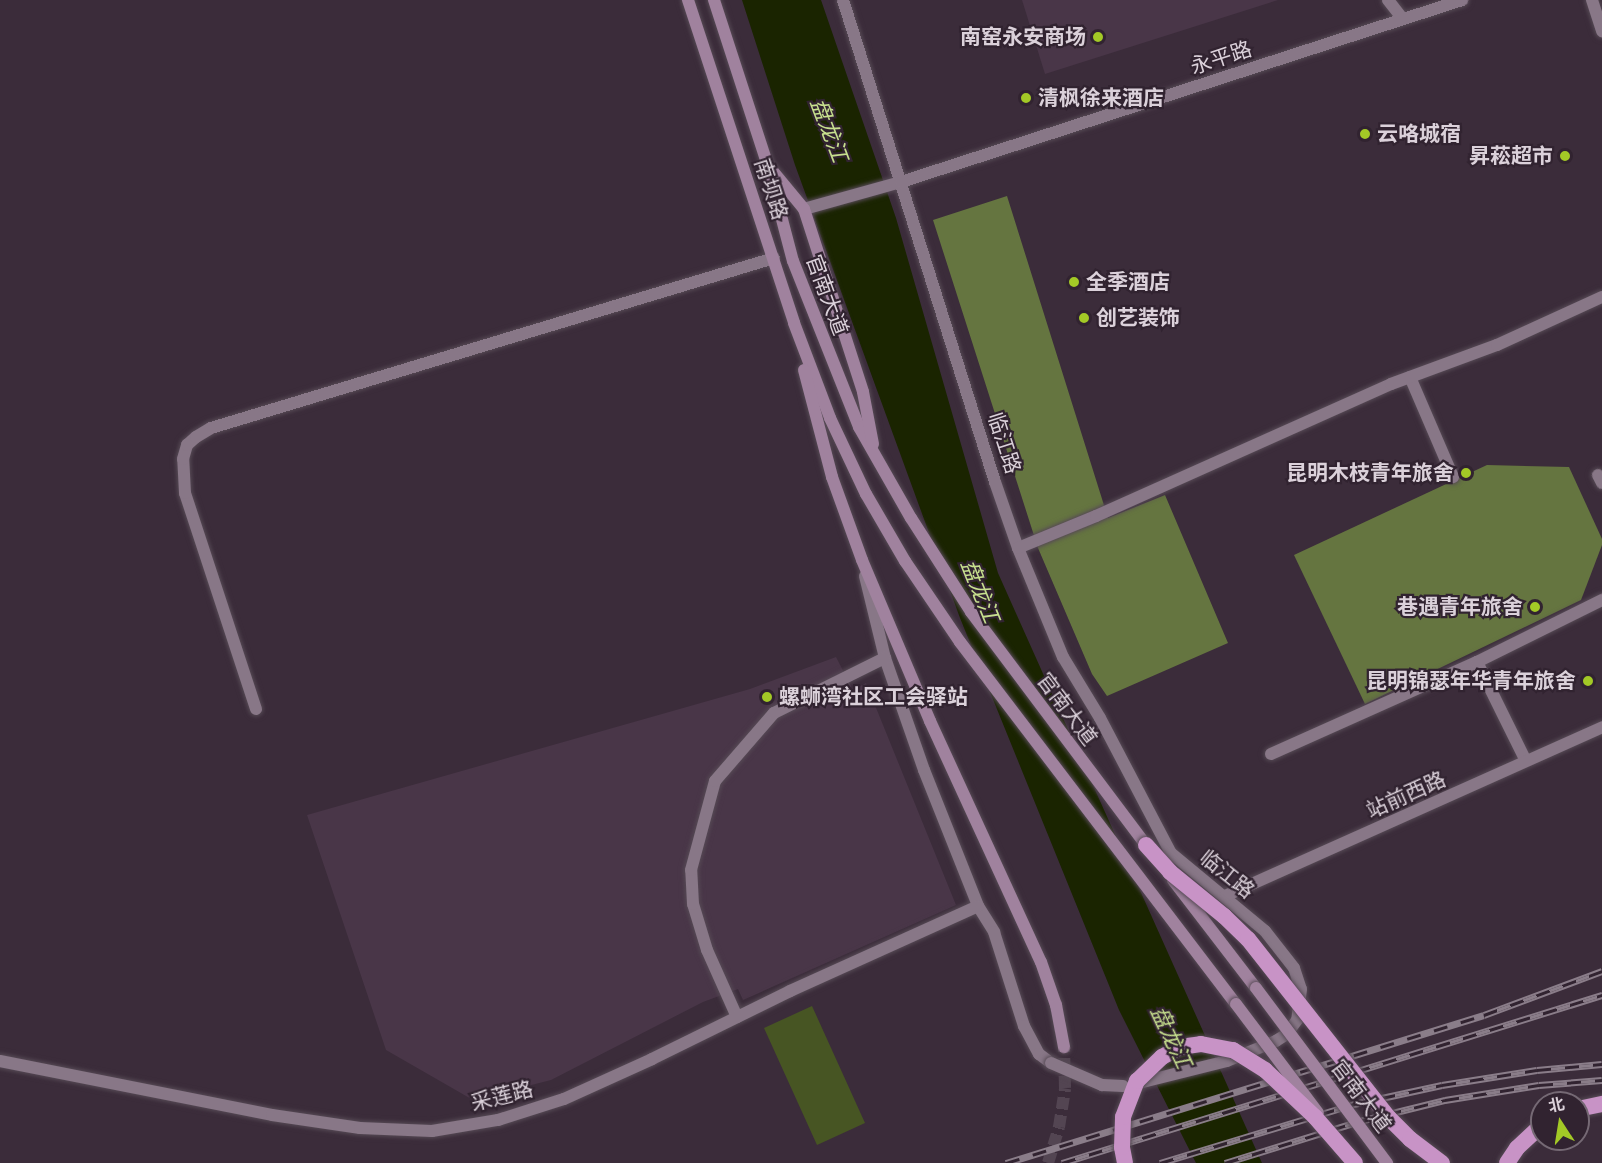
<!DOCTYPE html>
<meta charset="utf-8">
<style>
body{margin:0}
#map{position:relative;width:1602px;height:1163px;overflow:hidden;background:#3b2c3a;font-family:Jost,"Noto Sans SC",sans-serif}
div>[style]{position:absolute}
.built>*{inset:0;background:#493648}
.green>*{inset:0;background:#475523}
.forest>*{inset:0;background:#657540}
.water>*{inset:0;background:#1a2400}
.secondary-tunnel>*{height:12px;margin-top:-6px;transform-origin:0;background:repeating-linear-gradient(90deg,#534552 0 12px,transparent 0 18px)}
.roads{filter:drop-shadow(0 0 2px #564a55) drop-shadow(0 0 2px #564a55)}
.minor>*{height:12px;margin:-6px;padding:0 6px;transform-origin:6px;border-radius:6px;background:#887787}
.tertiary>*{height:12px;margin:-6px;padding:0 6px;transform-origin:6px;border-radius:6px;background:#887787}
.secondary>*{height:12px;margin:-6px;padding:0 6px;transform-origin:6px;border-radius:6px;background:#a0829e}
.trunk>*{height:16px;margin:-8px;padding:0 8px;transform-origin:8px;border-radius:8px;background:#c893c6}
.rail>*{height:7px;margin-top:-3.5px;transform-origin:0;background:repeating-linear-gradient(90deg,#312330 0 14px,#8a7d89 0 28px);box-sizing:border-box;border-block:2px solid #8a7d89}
.bridges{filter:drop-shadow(0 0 2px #564a55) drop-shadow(0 0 2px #564a55)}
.minor-bridge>*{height:12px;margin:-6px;padding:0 6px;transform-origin:6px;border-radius:6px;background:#887787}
.secondary-bridge>*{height:12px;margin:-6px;padding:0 6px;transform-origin:6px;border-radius:6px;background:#a0829e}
.trunk-bridge>*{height:16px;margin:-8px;padding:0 8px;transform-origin:8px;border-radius:8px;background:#c893c6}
.dots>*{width:16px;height:16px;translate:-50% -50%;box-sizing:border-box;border:3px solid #312330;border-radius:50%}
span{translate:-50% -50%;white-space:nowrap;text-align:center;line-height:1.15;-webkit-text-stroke:4.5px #312330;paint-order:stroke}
.poi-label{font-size:21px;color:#dbd1da;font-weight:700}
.right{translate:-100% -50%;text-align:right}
.left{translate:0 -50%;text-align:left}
.street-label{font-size:21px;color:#dbd1da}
.water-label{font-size:22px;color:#c7e08e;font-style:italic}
.north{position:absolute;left:1530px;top:1091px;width:60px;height:60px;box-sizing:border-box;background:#312330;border:2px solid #756974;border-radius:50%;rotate:348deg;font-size:16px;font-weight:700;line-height:24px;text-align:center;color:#dbd1da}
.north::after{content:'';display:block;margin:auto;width:21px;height:27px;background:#a3c926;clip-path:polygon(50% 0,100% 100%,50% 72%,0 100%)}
</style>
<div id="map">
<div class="built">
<i style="clip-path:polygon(1022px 0,1278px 0,1045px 74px)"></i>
<i style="clip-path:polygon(836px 657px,853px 690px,866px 683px,956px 905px,743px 1000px,738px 989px,703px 1002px,551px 1080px,473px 1100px,386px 1050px,307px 815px,750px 689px)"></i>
</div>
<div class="green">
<i style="clip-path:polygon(812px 1006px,865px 1123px,817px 1145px,764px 1028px)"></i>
</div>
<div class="forest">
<i style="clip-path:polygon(1007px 196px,1108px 518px,1165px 495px,1228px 643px,1107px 696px,1092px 674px,1038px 548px,933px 220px)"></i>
<i style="clip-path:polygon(1487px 465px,1569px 467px,1602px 539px,1602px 545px,1581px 600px,1365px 704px,1294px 555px)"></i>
</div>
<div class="water">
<i style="clip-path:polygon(742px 0,821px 0,896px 218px,998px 573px,1262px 1163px,1196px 1163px,1119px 1010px,960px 618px,795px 165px)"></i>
</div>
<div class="secondary-tunnel">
<i style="left:1048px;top:1163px;width:38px;rotate:-73deg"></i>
<i style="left:1059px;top:1127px;width:39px;rotate:-81deg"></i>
<i style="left:1065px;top:1088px;width:41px;rotate:-91.4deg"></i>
</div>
<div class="roads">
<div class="minor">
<i style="left:843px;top:0;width:505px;rotate:72.5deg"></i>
<i style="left:995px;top:482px;width:70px;rotate:70.8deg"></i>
<i style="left:1018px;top:548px;width:118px;rotate:67.6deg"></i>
<i style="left:1063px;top:657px;width:71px;rotate:58.8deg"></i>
<i style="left:1100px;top:718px;width:153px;rotate:62.3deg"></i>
<i style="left:1171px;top:853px;width:122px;rotate:39.7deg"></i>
<i style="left:1265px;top:931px;width:47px;rotate:51.9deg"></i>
<i style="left:1294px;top:968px;width:22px;rotate:72deg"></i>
<i style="left:1301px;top:989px;width:31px;rotate:97deg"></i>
<i style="left:1297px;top:1020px;width:17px;rotate:126deg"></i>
<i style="left:1287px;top:1034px;width:13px;rotate:148deg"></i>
<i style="left:1276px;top:1041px;width:53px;rotate:157.8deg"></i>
<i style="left:1227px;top:1061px;width:96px;rotate:166.1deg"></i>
<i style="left:1388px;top:0;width:24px;rotate:52deg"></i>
<i style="left:1410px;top:377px;width:109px;rotate:66.7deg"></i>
<i style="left:1598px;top:475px;width:9px;rotate:63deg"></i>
<i style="left:1018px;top:548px;width:84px;rotate:-22.3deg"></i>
<i style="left:1096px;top:516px;width:323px;rotate:-24.1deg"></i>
<i style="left:1391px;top:384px;width:113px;rotate:-20.2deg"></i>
<i style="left:1497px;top:345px;width:115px;rotate:-24.6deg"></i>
<i style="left:865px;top:576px;width:84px;rotate:76.3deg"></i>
<i style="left:885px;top:658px;width:119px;rotate:70.8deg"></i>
<i style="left:924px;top:770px;width:146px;rotate:68.3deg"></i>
<i style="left:978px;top:906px;width:31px;rotate:58deg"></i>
<i style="left:994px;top:932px;width:99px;rotate:72.3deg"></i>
<i style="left:1024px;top:1026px;width:32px;rotate:62deg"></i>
<i style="left:1039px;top:1054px;width:15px;rotate:37deg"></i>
<i style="left:1477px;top:662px;width:110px;rotate:63.7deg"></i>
<i style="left:256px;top:709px;width:227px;rotate:-108.2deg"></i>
<i style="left:185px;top:493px;width:34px;rotate:-93deg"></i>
<i style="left:183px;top:459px;width:15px;rotate:-74deg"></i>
<i style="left:187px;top:445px;width:12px;rotate:-42deg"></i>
<i style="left:196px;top:437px;width:17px;rotate:-31deg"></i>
<i style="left:211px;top:428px;width:588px;rotate:-16.8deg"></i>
<i style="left:1271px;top:754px;width:226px;rotate:-24.1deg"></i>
<i style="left:1477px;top:662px;width:140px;rotate:-26.4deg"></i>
<i style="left:1225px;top:896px;width:413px;rotate:-24.1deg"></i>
<i style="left:737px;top:1017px;width:73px;rotate:-114.1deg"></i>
<i style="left:707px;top:950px;width:48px;rotate:-106.9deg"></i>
<i style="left:693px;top:904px;width:34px;rotate:-93deg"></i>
<i style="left:691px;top:870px;width:92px;rotate:-74.9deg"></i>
<i style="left:715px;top:781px;width:90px;rotate:-49.1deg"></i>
<i style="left:774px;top:713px;width:124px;rotate:-26.4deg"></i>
<i style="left:0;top:1061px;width:277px;rotate:11.2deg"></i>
<i style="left:272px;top:1115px;width:89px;rotate:8.4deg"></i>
<i style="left:360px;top:1128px;width:72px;rotate:2.4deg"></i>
<i style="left:432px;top:1131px;width:67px;rotate:-9.5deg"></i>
<i style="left:498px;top:1120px;width:69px;rotate:-17.7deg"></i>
<i style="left:564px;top:1099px;width:97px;rotate:-24.4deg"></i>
<i style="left:652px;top:1059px;width:154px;rotate:-26.2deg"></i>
<i style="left:790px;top:991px;width:206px;rotate:-24.3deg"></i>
</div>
<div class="tertiary">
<i style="left:1592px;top:0;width:33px;rotate:72deg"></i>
<i style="left:804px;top:209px;width:101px;rotate:-15.6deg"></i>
<i style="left:901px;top:182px;width:590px;rotate:-17.97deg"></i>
</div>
<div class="secondary">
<i style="left:688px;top:0;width:340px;rotate:71.8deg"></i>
<i style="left:794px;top:323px;width:102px;rotate:69.2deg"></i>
<i style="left:830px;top:418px;width:84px;rotate:64.7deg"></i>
<i style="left:866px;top:494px;width:78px;rotate:59.8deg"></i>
<i style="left:905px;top:561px;width:98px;rotate:55.8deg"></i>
<i style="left:960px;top:642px;width:455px;rotate:52.7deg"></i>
<i style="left:714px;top:0;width:175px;rotate:72deg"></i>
<i style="left:768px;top:166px;width:98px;rotate:75.3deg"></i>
<i style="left:793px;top:261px;width:179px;rotate:68.3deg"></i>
<i style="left:859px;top:427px;width:105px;rotate:60.3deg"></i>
<i style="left:911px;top:518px;width:112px;rotate:57.4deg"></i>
<i style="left:971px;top:612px;width:300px;rotate:53.1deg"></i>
<i style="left:771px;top:169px;width:52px;rotate:50.5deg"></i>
<i style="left:804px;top:209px;width:192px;rotate:72.1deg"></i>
<i style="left:863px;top:392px;width:53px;rotate:79.1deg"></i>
<i style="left:804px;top:370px;width:111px;rotate:75.3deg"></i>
<i style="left:832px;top:477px;width:88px;rotate:70.1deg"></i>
<i style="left:862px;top:560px;width:175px;rotate:67.1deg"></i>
<i style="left:930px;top:721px;width:265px;rotate:65.3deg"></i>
<i style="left:1041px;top:962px;width:46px;rotate:70.8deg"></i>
<i style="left:1056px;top:1005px;width:43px;rotate:79.2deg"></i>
<i style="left:1173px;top:880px;width:136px;rotate:52.5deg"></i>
</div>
<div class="trunk">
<i style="left:1578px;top:1109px;width:25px;rotate:-12deg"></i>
<i style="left:1507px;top:1163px;width:18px;rotate:-56deg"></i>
<i style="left:1517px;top:1148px;width:34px;rotate:-43deg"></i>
</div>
</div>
<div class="rail">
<i style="left:1006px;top:1163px;width:500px;rotate:-17.2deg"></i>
<i style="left:1484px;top:1015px;width:126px;rotate:-20.4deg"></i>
<i style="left:1062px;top:1163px;width:566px;rotate:-17.28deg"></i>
<i style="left:1160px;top:1163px;width:203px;rotate:-16.9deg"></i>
<i style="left:1354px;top:1104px;width:90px;rotate:-12.2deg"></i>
<i style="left:1442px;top:1085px;width:96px;rotate:-9deg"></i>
<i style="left:1537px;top:1070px;width:65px;rotate:-5.3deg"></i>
<i style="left:1225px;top:1163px;width:141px;rotate:-17.3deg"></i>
<i style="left:1360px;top:1121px;width:88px;rotate:-13.9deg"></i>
<i style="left:1445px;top:1100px;width:95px;rotate:-9.1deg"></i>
<i style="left:1539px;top:1085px;width:63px;rotate:-4.5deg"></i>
</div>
<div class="bridges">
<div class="minor-bridge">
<i style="left:1051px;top:1063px;width:56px;rotate:23.3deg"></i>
<i style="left:1102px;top:1085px;width:21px;rotate:3deg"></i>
</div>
<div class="secondary-bridge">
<i style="left:1256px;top:988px;width:219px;rotate:53.2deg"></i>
<i style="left:1236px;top:1004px;width:136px;rotate:53deg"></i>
</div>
<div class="trunk-bridge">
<i style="left:1146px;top:845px;width:36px;rotate:48deg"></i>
<i style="left:1170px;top:872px;width:70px;rotate:39.2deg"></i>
<i style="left:1224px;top:916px;width:33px;rotate:44deg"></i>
<i style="left:1248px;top:939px;width:228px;rotate:51.8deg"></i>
<i style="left:1389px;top:1118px;width:30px;rotate:45deg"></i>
<i style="left:1410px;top:1139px;width:40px;rotate:37deg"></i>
<i style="left:1125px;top:1163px;width:16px;rotate:-101deg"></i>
<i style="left:1122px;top:1147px;width:30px;rotate:-88deg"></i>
<i style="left:1123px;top:1117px;width:39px;rotate:-69deg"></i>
<i style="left:1137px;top:1081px;width:35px;rotate:-44deg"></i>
<i style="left:1162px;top:1057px;width:21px;rotate:-29deg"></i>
<i style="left:1180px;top:1047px;width:21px;rotate:-8deg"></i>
<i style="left:1201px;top:1044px;width:33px;rotate:11deg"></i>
<i style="left:1233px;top:1050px;width:38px;rotate:32deg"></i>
<i style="left:1265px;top:1070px;width:69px;rotate:43.2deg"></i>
<i style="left:1315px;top:1117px;width:61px;rotate:49deg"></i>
</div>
</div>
<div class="dots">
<i style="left:1098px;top:37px;background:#a3c926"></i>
<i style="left:1026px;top:98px;background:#a3c926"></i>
<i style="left:1365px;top:134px;background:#a3c926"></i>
<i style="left:1565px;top:156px;background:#a3c926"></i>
<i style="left:1074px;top:282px;background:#a3c926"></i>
<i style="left:1084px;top:318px;background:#a3c926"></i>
<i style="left:1466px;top:473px;background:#a3c926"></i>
<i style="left:1535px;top:607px;background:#a3c926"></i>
<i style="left:1588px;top:681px;background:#a3c926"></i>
<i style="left:767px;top:697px;background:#a3c926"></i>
</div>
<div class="poi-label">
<span class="right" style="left:1086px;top:37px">南窑永安商场</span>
<span class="left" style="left:1038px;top:98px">清枫徐来酒店</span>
<span class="left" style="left:1377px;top:134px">云咯城宿</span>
<span class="right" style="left:1553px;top:156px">昇菘超市</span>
<span class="left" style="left:1086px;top:282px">全季酒店</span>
<span class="left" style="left:1096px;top:318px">创艺装饰</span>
<span class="right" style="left:1454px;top:473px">昆明木枝青年旅舍</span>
<span class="right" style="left:1523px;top:607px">巷遇青年旅舍</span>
<span class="right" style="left:1576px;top:681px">昆明锦瑟年华青年旅舍</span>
<span class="left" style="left:779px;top:697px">螺蛳湾社区工会驿站</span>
</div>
<div class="street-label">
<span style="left:1221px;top:58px;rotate:-18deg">永平路</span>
<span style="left:771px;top:189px;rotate:72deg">南坝路</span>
<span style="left:827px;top:295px;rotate:70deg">官南大道</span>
<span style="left:1004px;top:443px;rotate:72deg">临江路</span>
<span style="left:1067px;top:709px;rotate:53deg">官南大道</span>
<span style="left:1406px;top:795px;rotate:-24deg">站前西路</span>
<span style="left:1227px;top:874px;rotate:39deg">临江路</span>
<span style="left:502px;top:1096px;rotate:-14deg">采莲路</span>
<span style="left:1361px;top:1096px;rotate:53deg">官南大道</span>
</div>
<div class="water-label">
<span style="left:829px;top:130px;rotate:69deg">盘龙江</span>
<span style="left:980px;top:591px;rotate:68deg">盘龙江</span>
<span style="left:1171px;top:1037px;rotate:65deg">盘龙江</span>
</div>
<div class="north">北</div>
</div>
